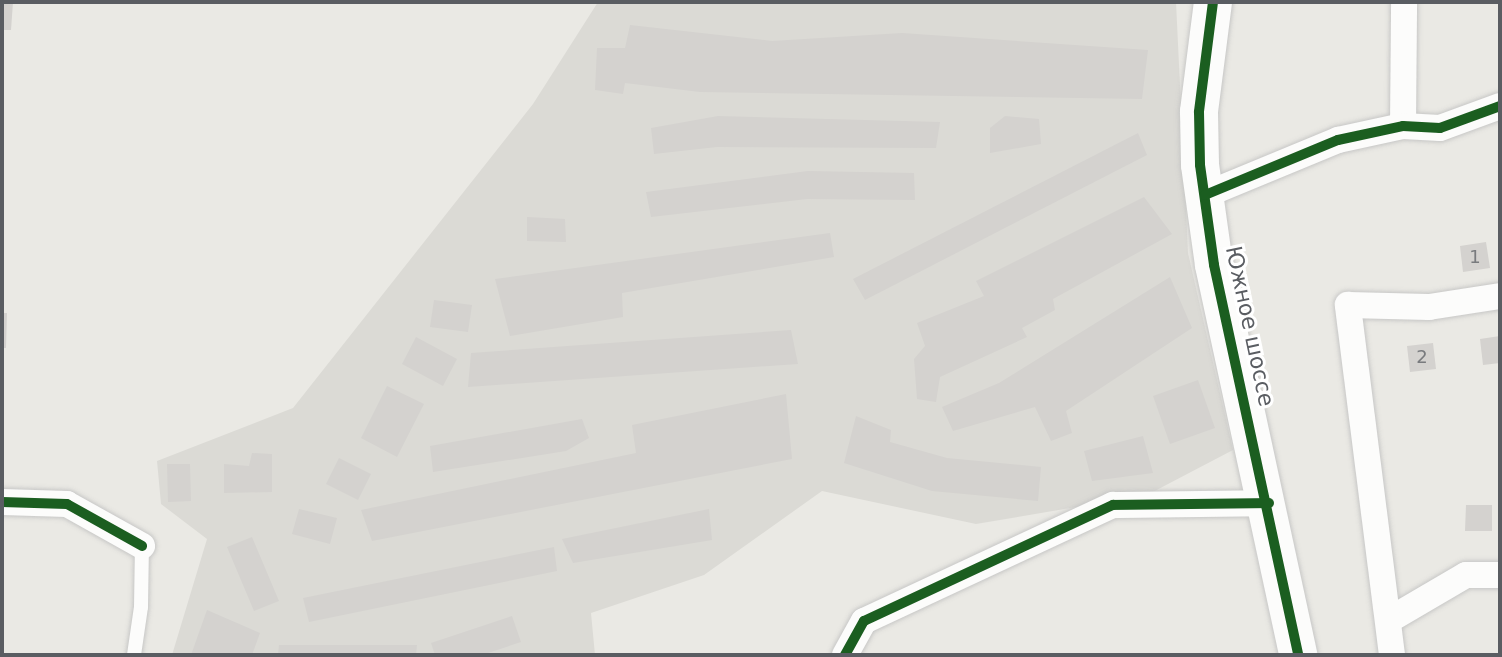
<!DOCTYPE html>
<meta charset="utf-8">
<style>
body{margin:0}
#map{position:relative;width:1502px;height:657px;overflow:hidden;background:#eae9e4;font-family:"DejaVu Sans",sans-serif}
div>[style]{position:absolute}
.industrial>*{inset:0;background:#dbdad5}
.building>*{inset:0;background:#d4d2cf}
.roads{filter:drop-shadow(0 0 2px #c7c7c6) drop-shadow(0 0 2px #c7c7c6)}
.lane>*{height:14px;margin:-7px;padding:0 7px;transform-origin:7px;border-radius:7px;background:#fcfcfb}
.street>*{height:26px;margin:-13px;padding:0 13px;transform-origin:13px;border-radius:13px;background:#fcfcfb}
.secondary>*{height:38px;margin:-19px;padding:0 19px;transform-origin:19px;border-radius:19px;background:#fcfcfb}
.cycleway>*{height:10px;margin:-5px;padding:0 5px;transform-origin:5px;border-radius:5px;background:#1b5e20}
span{translate:-50% -50%;white-space:nowrap;text-align:center;line-height:1.15;-webkit-text-stroke:6px #fff;paint-order:stroke}
.number-label{font-size:18px;color:#797b7e}
.number-label span{-webkit-text-stroke-width:0}
.street-label{font-size:22px;color:#5a5d62}
.frame{position:absolute;inset:0;border:4px solid #5a5d62;pointer-events:none}
</style>
<div id="map">
<div class="industrial">
<i style="clip-path:polygon(598px 2px,1176px 2px,1188px 253px,1233px 450px,1147px 495px,976px 524px,822px 491px,704px 575px,591px 613px,595px 655px,172px 655px,207px 539px,161px 504px,157px 461px,293px 408px,533px 104px)"></i>
</div>
<div class="building">
<i style="clip-path:polygon(2px 2px,13px 2px,11px 30px,2px 30px)"></i>
<i style="clip-path:polygon(630px 25px,772px 41px,902px 33px,1148px 50px,1142px 99px,700px 92px,625px 83px,623px 94px,595px 90px,597px 48px,625px 48px)"></i>
<i style="clip-path:polygon(718px 116px,940px 122px,936px 148px,717px 147px,654px 154px,651px 128px)"></i>
<i style="clip-path:polygon(1005px 116px,1039px 119px,1041px 144px,990px 153px,990px 128px)"></i>
<i style="clip-path:polygon(1138px 133px,1147px 155px,865px 300px,853px 279px)"></i>
<i style="clip-path:polygon(808px 171px,914px 173px,915px 200px,807px 199px,651px 217px,646px 192px)"></i>
<i style="clip-path:polygon(1144px 197px,1172px 234px,1053px 299px,1055px 310px,1022px 328px,1027px 337px,940px 377px,936px 402px,917px 399px,914px 359px,925px 346px,917px 323px,984px 296px,976px 281px)"></i>
<i style="clip-path:polygon(527px 217px,565px 219px,566px 242px,527px 241px)"></i>
<i style="clip-path:polygon(830px 233px,834px 257px,622px 293px,623px 317px,510px 336px,495px 279px)"></i>
<i style="clip-path:polygon(1486px 242px,1490px 268px,1463px 272px,1460px 246px)"></i>
<i style="clip-path:polygon(1170px 277px,1192px 328px,1066px 411px,1072px 433px,1051px 441px,1035px 407px,953px 431px,942px 407px,999px 383px)"></i>
<i style="clip-path:polygon(434px 300px,472px 305px,468px 332px,430px 327px)"></i>
<i style="clip-path:polygon(2px 313px,7px 313px,6px 348px,2px 348px)"></i>
<i style="clip-path:polygon(791px 330px,798px 364px,468px 387px,471px 353px)"></i>
<i style="clip-path:polygon(1500px 336px,1500px 363px,1483px 365px,1480px 339px)"></i>
<i style="clip-path:polygon(416px 337px,457px 359px,443px 386px,402px 364px)"></i>
<i style="clip-path:polygon(1433px 343px,1436px 369px,1410px 372px,1407px 346px)"></i>
<i style="clip-path:polygon(1198px 380px,1215px 428px,1170px 444px,1153px 396px)"></i>
<i style="clip-path:polygon(387px 386px,424px 404px,397px 457px,361px 438px)"></i>
<i style="clip-path:polygon(786px 394px,792px 459px,372px 541px,361px 510px,636px 453px,632px 425px)"></i>
<i style="clip-path:polygon(856px 416px,891px 430px,890px 442px,947px 458px,1041px 467px,1038px 501px,932px 491px,844px 463px)"></i>
<i style="clip-path:polygon(582px 419px,589px 438px,566px 451px,433px 472px,430px 446px)"></i>
<i style="clip-path:polygon(1143px 436px,1153px 473px,1092px 481px,1084px 451px)"></i>
<i style="clip-path:polygon(252px 453px,272px 454px,272px 492px,224px 493px,224px 464px,249px 466px)"></i>
<i style="clip-path:polygon(339px 458px,371px 474px,358px 500px,326px 484px)"></i>
<i style="clip-path:polygon(167px 464px,190px 464px,191px 501px,168px 502px)"></i>
<i style="clip-path:polygon(1466px 505px,1492px 505px,1492px 531px,1465px 531px)"></i>
<i style="clip-path:polygon(299px 509px,337px 518px,330px 544px,292px 534px)"></i>
<i style="clip-path:polygon(709px 509px,712px 540px,573px 563px,562px 539px)"></i>
<i style="clip-path:polygon(252px 537px,279px 601px,254px 611px,227px 547px)"></i>
<i style="clip-path:polygon(554px 547px,557px 571px,309px 622px,303px 598px)"></i>
<i style="clip-path:polygon(207px 610px,260px 633px,252px 655px,191px 655px)"></i>
<i style="clip-path:polygon(512px 616px,521px 642px,482px 655px,435px 655px,431px 643px)"></i>
<i style="clip-path:polygon(279px 645px,417px 645px,416px 655px,278px 655px)"></i>
</div>
<div class="roads">
<div class="lane">
<i style="left:134px;top:655px;width:49px;rotate:-81.7deg"></i>
<i style="left:141px;top:607px;width:61px;rotate:-89.1deg"></i>
</div>
<div class="street">
<i style="left:1403px;top:126px;width:124px;rotate:-89.5deg"></i>
<i style="left:1205px;top:195px;width:144px;rotate:-22.5deg"></i>
<i style="left:1338px;top:140px;width:66px;rotate:-12.2deg"></i>
<i style="left:1403px;top:126px;width:37px;rotate:3deg"></i>
<i style="left:1440px;top:128px;width:64px;rotate:-20.1deg"></i>
<i style="left:2px;top:502px;width:65px;rotate:1.8deg"></i>
<i style="left:67px;top:504px;width:86px;rotate:29.2deg"></i>
<i style="left:1389px;top:620px;width:89px;rotate:-30.3deg"></i>
<i style="left:1466px;top:575px;width:34px"></i>
<i style="left:845px;top:655px;width:39px;rotate:-61deg"></i>
<i style="left:864px;top:621px;width:275px;rotate:-25deg"></i>
<i style="left:1113px;top:505px;width:156px;rotate:-0.7deg"></i>
<i style="left:1392px;top:655px;width:353px;rotate:-97.2deg"></i>
<i style="left:1348px;top:305px;width:81px;rotate:1.4deg"></i>
<i style="left:1429px;top:307px;width:72px;rotate:-8.8deg"></i>
</div>
<div class="secondary">
<i style="left:1213px;top:2px;width:111px;rotate:97.3deg"></i>
<i style="left:1199px;top:112px;width:53px;rotate:88.9deg"></i>
<i style="left:1200px;top:165px;width:101px;rotate:82deg"></i>
<i style="left:1214px;top:265px;width:399px;rotate:77.8deg"></i>
</div>
</div>
<div class="cycleway">
<i style="left:1213px;top:2px;width:111px;rotate:97.3deg"></i>
<i style="left:1199px;top:112px;width:53px;rotate:88.9deg"></i>
<i style="left:1200px;top:165px;width:101px;rotate:82deg"></i>
<i style="left:1214px;top:265px;width:399px;rotate:77.8deg"></i>
<i style="left:1205px;top:195px;width:144px;rotate:-22.5deg"></i>
<i style="left:1338px;top:140px;width:66px;rotate:-12.2deg"></i>
<i style="left:1403px;top:126px;width:37px;rotate:3deg"></i>
<i style="left:1440px;top:128px;width:64px;rotate:-20.1deg"></i>
<i style="left:2px;top:502px;width:65px;rotate:1.8deg"></i>
<i style="left:67px;top:504px;width:86px;rotate:29.2deg"></i>
<i style="left:845px;top:655px;width:39px;rotate:-61deg"></i>
<i style="left:864px;top:621px;width:275px;rotate:-25deg"></i>
<i style="left:1113px;top:505px;width:156px;rotate:-0.7deg"></i>
</div>
<div class="number-label">
<span style="left:1475px;top:257px">1</span>
<span style="left:1422px;top:357px">2</span>
</div>
<div class="street-label">
<span style="left:1250px;top:326px;rotate:78deg">Южное шоссе</span>
</div>
<div class="frame"></div>
</div>
